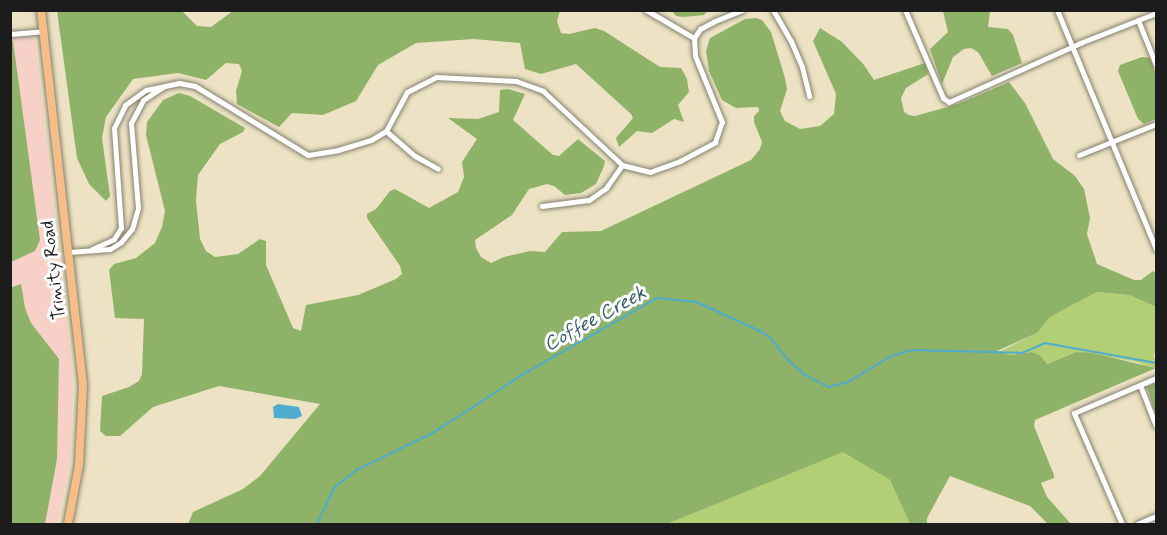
<!DOCTYPE html>
<style>
body{margin:0}
#map{position:relative;width:1167px;height:535px;overflow:hidden;background:#ede3c4;font-family:Mynerve,sans-serif}
div>[style]{position:absolute}
.built>*{inset:0;background:#f7d1c8}
.green>*{inset:0;background:#b3cf76}
.forest>*{inset:0;background:#8eb267}
.water>*{inset:0;background:#4facce}
.stream>*{height:1.5px;margin:-0.75px;padding:0 0.75px;transform-origin:0.75px;border-radius:0.75px;background:#4facce}
.roads{filter:drop-shadow(0 0 2px #848070) drop-shadow(0 0 2px #848070)}
.minor>*{height:5px;margin:-2.5px;padding:0 2.5px;transform-origin:2.5px;border-radius:2.5px;background:#fff}
.trunk>*{height:8px;margin:-4px;padding:0 4px;transform-origin:4px;border-radius:4px;background:#f7bd88}
span{translate:-50% -50%;white-space:nowrap;text-align:center;line-height:1.15;-webkit-text-stroke:6px #fff;paint-order:stroke}
.street-label{font-size:18px;color:#1c1c1c}
.water-label{font-size:20px;color:#335d6c;font-style:italic}
.frame{position:absolute;inset:0;border:12px solid #1c1c1c;pointer-events:none}
</style>
<div id="map">
<div class="built">
<i style="clip-path:polygon(30px 36px,35px 41px,73px 379px,70px 462px,57px 524px,11px 524px,10px 38px)"></i>
</div>
<div class="green">
<i style="clip-path:polygon(1097px 292px,1129px 295px,1156px 307px,1156px 350px,1153px 356px,1156px 359px,1156px 368px,1133px 361px,1076px 352px,1046px 364px,1040px 355px,1032px 352px,1010px 355px,997px 353px,1037px 333px,1050px 317px)"></i>
<i style="clip-path:polygon(844px 451px,890px 480px,910px 524px,667px 524px)"></i>
</div>
<div class="forest">
<i style="clip-path:polygon(57px 11px,182px 11px,197px 26px,211px 27px,233px 11px,560px 11px,557px 21px,561px 33px,569px 34px,595px 28px,604px 31px,660px 67px,681px 68px,687px 79px,689px 92px,678px 105px,684px 122px,674px 119px,652px 133px,637px 131px,619px 147px,616px 138px,633px 118px,631px 114px,576px 64px,541px 74px,525px 69px,520px 43px,474px 39px,416px 43px,378px 65px,356px 101px,323px 115px,292px 113px,279px 127px,237px 104px,236px 91px,242px 71px,239px 64px,226px 63px,206px 80px,178px 73px,133px 79px,106px 117px,102px 138px,110px 196px,106px 201px,89px 184px,77px 158px)"></i>
<i style="clip-path:polygon(672px 11px,708px 10px,708px 11px,704px 15px,683px 17px,676px 16px)"></i>
<i style="clip-path:polygon(943px 11px,990px 11px,988px 27px,1008px 29px,1013px 35px,1022px 63px,992px 76px,978px 52px,971px 48px,964px 49px,953px 57px,942px 84px,930px 49px,948px 32px)"></i>
<i style="clip-path:polygon(756px 18px,762px 20px,771px 32px,785px 78px,787px 89px,780px 111px,785px 121px,800px 129px,820px 126px,834px 114px,836px 94px,813px 41px,820px 28px,842px 42px,864px 65px,874px 80px,925px 63px,928px 74px,906px 88px,901px 98px,904px 112px,909px 115px,915px 116px,958px 104px,1009px 82px,1025px 103px,1053px 159px,1075px 176px,1084px 189px,1090px 218px,1087px 234px,1097px 264px,1134px 280px,1141px 280px,1153px 271px,1156px 274px,1156px 307px,1129px 295px,1097px 292px,1050px 317px,1037px 333px,997px 351px,1010px 355px,1032px 352px,1040px 355px,1047px 364px,1076px 352px,1092px 353px,1156px 368px,1035px 420px,1034px 426px,1054px 475px,1054px 478px,1041px 483px,1047px 497px,1071px 524px,1048px 524px,1030px 506px,950px 476px,927px 518px,927px 524px,910px 524px,890px 480px,843px 452px,667px 524px,188px 524px,193px 512px,243px 489px,260px 476px,320px 404px,219px 386px,153px 407px,120px 436px,106px 436px,100px 431px,102px 396px,129px 387px,139px 381px,142px 374px,144px 319px,115px 318px,109px 270px,114px 264px,136px 258px,155px 243px,162px 227px,165px 211px,146px 135px,147px 122px,163px 100px,179px 93px,190px 96px,245px 128px,243px 132px,220px 144px,198px 175px,196px 201px,200px 239px,206px 251px,215px 257px,238px 254px,260px 239px,266px 241px,266px 265px,293px 328px,301px 331px,306px 305px,358px 295px,396px 279px,402px 274px,400px 266px,367px 218px,367px 214px,376px 209px,390px 191px,395px 189px,429px 208px,458px 192px,464px 177px,462px 162px,477px 139px,448px 118px,478px 119px,499px 112px,500px 90px,508px 89px,525px 94px,513px 120px,553px 155px,559px 156px,578px 139px,605px 161px,604px 166px,596px 184px,581px 193px,565px 195px,554px 186px,547px 184px,529px 189px,512px 215px,475px 240px,476px 248px,481px 257px,491px 263px,504px 257px,530px 251px,545px 252px,562px 232px,601px 231px,751px 160px,760px 149px,762px 142px,754px 122px,754px 116px,759px 111px,758px 107px,736px 108px,722px 100px,709px 71px,706px 51px,710px 38px,745px 19px)"></i>
<i style="clip-path:polygon(10px 41px,13px 41px,40px 240px,35px 251px,11px 262px)"></i>
<i style="clip-path:polygon(1142px 57px,1150px 58px,1156px 74px,1156px 119px,1144px 124px,1138px 119px,1118px 71px,1120px 65px)"></i>
<i style="clip-path:polygon(21px 284px,25px 308px,31px 323px,59px 359px,57px 459px,45px 524px,11px 524px,10px 288px)"></i>
<i style="clip-path:polygon(1156px 383px,1156px 415px,1147px 387px)"></i>
</div>
<div class="water">
<i style="clip-path:polygon(278px 404px,299px 407px,302px 416px,295px 419px,274px 418px,273px 407px)"></i>
</div>
<div class="stream">
<i style="left:317px;top:524px;width:41px;rotate:-64.1deg"></i>
<i style="left:335px;top:487px;width:28px;rotate:-38deg"></i>
<i style="left:357px;top:470px;width:85px;rotate:-26deg"></i>
<i style="left:433px;top:433px;width:108px;rotate:-33deg"></i>
<i style="left:524px;top:374px;width:153px;rotate:-29.7deg"></i>
<i style="left:657px;top:298px;width:40px;rotate:5.7deg"></i>
<i style="left:697px;top:302px;width:69px;rotate:24.7deg"></i>
<i style="left:760px;top:331px;width:13px;rotate:32deg"></i>
<i style="left:771px;top:338px;width:28px;rotate:52deg"></i>
<i style="left:788px;top:360px;width:23px;rotate:41deg"></i>
<i style="left:805px;top:375px;width:27px;rotate:27deg"></i>
<i style="left:829px;top:387px;width:20px;rotate:-15deg"></i>
<i style="left:848px;top:382px;width:49px;rotate:-30.8deg"></i>
<i style="left:890px;top:357px;width:22px;rotate:-18deg"></i>
<i style="left:911px;top:350px;width:111px;rotate:1.5deg"></i>
<i style="left:1022px;top:353px;width:25px;rotate:-23deg"></i>
<i style="left:1045px;top:343px;width:113px;rotate:10.2deg"></i>
</div>
<div class="roads">
<div class="minor">
<i style="left:646px;top:10px;width:56px;rotate:30.3deg"></i>
<i style="left:773px;top:10px;width:36px;rotate:60deg"></i>
<i style="left:791px;top:41px;width:28px;rotate:67deg"></i>
<i style="left:802px;top:67px;width:30px;rotate:76deg"></i>
<i style="left:905px;top:10px;width:96px;rotate:66.6deg"></i>
<i style="left:943px;top:98px;width:7px;rotate:34deg"></i>
<i style="left:949px;top:102px;width:144px;rotate:-24.2deg"></i>
<i style="left:1080px;top:43px;width:82px;rotate:-21.5deg"></i>
<i style="left:1057px;top:10px;width:259px;rotate:67.5deg"></i>
<i style="left:1138px;top:20px;width:48px;rotate:68.2deg"></i>
<i style="left:10px;top:34px;width:33px;rotate:-5deg"></i>
<i style="left:386px;top:131px;width:38px;rotate:41deg"></i>
<i style="left:415px;top:156px;width:26px;rotate:29deg"></i>
<i style="left:1079px;top:155px;width:83px;rotate:-21.9deg"></i>
<i style="left:542px;top:206px;width:47px;rotate:-7.3deg"></i>
<i style="left:589px;top:200px;width:21px;rotate:-35deg"></i>
<i style="left:606px;top:188px;width:28px;rotate:-55deg"></i>
<i style="left:92px;top:249px;width:24px;rotate:-24deg"></i>
<i style="left:114px;top:239px;width:13px;rotate:-58deg"></i>
<i style="left:121px;top:228px;width:100px;rotate:-94deg"></i>
<i style="left:114px;top:128px;width:25px;rotate:-64deg"></i>
<i style="left:125px;top:105px;width:26px;rotate:-36deg"></i>
<i style="left:146px;top:90px;width:34px;rotate:-12deg"></i>
<i style="left:179px;top:83px;width:16px;rotate:11deg"></i>
<i style="left:195px;top:86px;width:132px;rotate:31.4deg"></i>
<i style="left:308px;top:155px;width:30px;rotate:-9deg"></i>
<i style="left:338px;top:150px;width:34px;rotate:-17deg"></i>
<i style="left:371px;top:140px;width:17px;rotate:-31deg"></i>
<i style="left:386px;top:131px;width:44px;rotate:-61.7deg"></i>
<i style="left:407px;top:92px;width:33px;rotate:-27deg"></i>
<i style="left:436px;top:77px;width:80px;rotate:2.9deg"></i>
<i style="left:516px;top:81px;width:29px;rotate:20deg"></i>
<i style="left:543px;top:91px;width:108px;rotate:43.1deg"></i>
<i style="left:622px;top:165px;width:29px;rotate:14deg"></i>
<i style="left:650px;top:172px;width:32px;rotate:-20deg"></i>
<i style="left:680px;top:161px;width:40px;rotate:-28deg"></i>
<i style="left:715px;top:142px;width:21px;rotate:-71deg"></i>
<i style="left:722px;top:122px;width:71px;rotate:-112.2deg"></i>
<i style="left:695px;top:56px;width:18px;rotate:-93deg"></i>
<i style="left:694px;top:38px;width:11px;rotate:-56deg"></i>
<i style="left:700px;top:29px;width:17px;rotate:-28deg"></i>
<i style="left:715px;top:21px;width:29px;rotate:-22deg"></i>
<i style="left:69px;top:252px;width:41px;rotate:-4.2deg"></i>
<i style="left:110px;top:249px;width:13px;rotate:-32deg"></i>
<i style="left:121px;top:242px;width:17px;rotate:-50deg"></i>
<i style="left:132px;top:229px;width:22px;rotate:-74deg"></i>
<i style="left:138px;top:208px;width:85px;rotate:-94.7deg"></i>
<i style="left:131px;top:123px;width:26px;rotate:-62deg"></i>
<i style="left:143px;top:100px;width:24px;rotate:-33deg"></i>
<i style="left:1140px;top:385px;width:44px;rotate:68.7deg"></i>
<i style="left:1122px;top:524px;width:121px;rotate:-113.4deg"></i>
<i style="left:1074px;top:413px;width:89px;rotate:-23.1deg"></i>
<i style="left:1137px;top:524px;width:21px;rotate:-23deg"></i>
</div>
<div class="trunk">
<i style="left:41px;top:10px;width:378px;rotate:83.6deg"></i>
<i style="left:83px;top:386px;width:79px;rotate:92.9deg"></i>
<i style="left:79px;top:465px;width:60px;rotate:100.6deg"></i>
</div>
</div>
<div class="street-label">
<span style="left:54px;top:270px;rotate:-97deg">Trinity Road</span>
</div>
<div class="water-label">
<span style="left:595px;top:319px;rotate:-29deg">Coffee Creek</span>
</div>
<div class="frame"></div>
</div>
